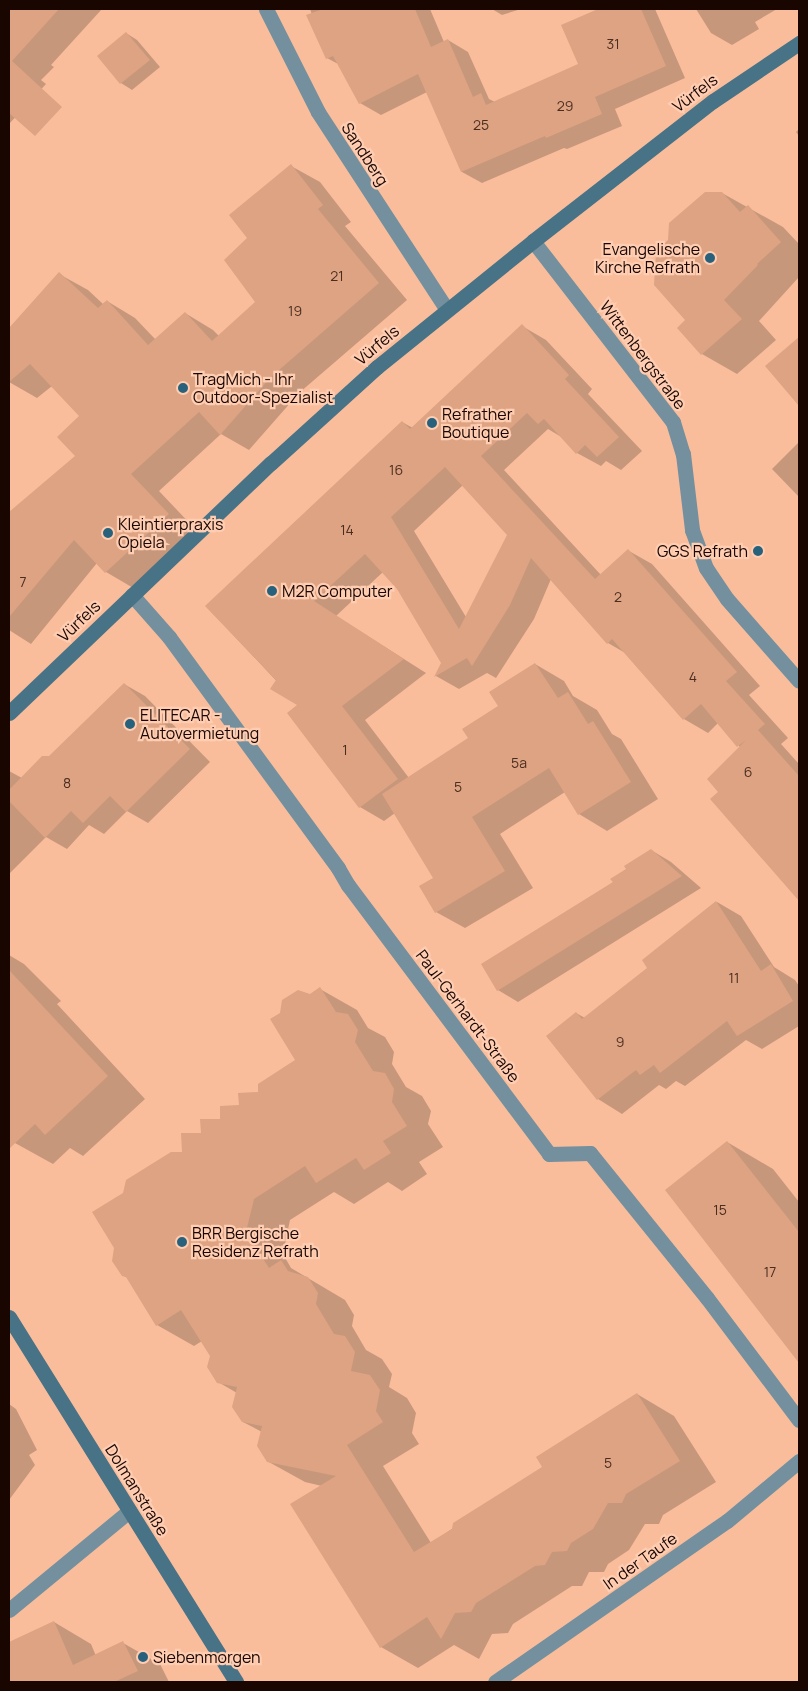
<!DOCTYPE html>
<meta charset="utf-8">
<style>
body{margin:0}
#map{position:relative;width:808px;height:1691px;overflow:hidden;background:#f9bd9b;font-family:Manrope,sans-serif}
div>[style]{position:absolute}
.shadow>*{inset:0;background:#0003}
.building>*{inset:0;background:#dda382}
.street>*{height:15px;margin:-7.5px;padding:0 7.5px;transform-origin:7.5px;border-radius:7.5px;background:#74909e}
.secondary>*{height:15px;margin:-7.5px;padding:0 7.5px;transform-origin:7.5px;border-radius:7.5px;background:#487286}
.dots>*{width:14px;height:14px;translate:-50% -50%;box-sizing:border-box;border:2px solid #fecdb2;border-radius:50%}
span{translate:-50% -50%;white-space:nowrap;text-align:center;line-height:1.15;-webkit-text-stroke:4.5px #fecdb2;paint-order:stroke}
.number-label{font-size:14px;color:#4b2d20}
.number-label span{-webkit-text-stroke-width:0}
.street-label{font-size:16px;color:#1a0600}
.poi-label{font-size:16px;color:#1a0600}
.right{translate:-100% -50%;text-align:right}
.left{translate:0 -50%;text-align:left}
.frame{position:absolute;inset:0;border:10px solid #1a0600;pointer-events:none}
</style>
<div id="map">
<div class="shadow">
<i style="clip-path:polygon(9px 9px,102px 9px,51px 65px,54px 67px,41px 80px,46px 84px,9px 124px)"></i>
<i style="clip-path:polygon(310px 9px,430px 9px,444px 42px,448px 40px,468px 52px,489px 99px,495px 102px,580px 64px,563px 26px,601px 9px,655px 9px,685px 78px,615px 109px,622px 126px,567px 149px,564px 148px,482px 183px,462px 172px,427px 92px,381px 115px,360px 103px,340px 65px,327px 58px)"></i>
<i style="clip-path:polygon(492px 9px,521px 9px,502px 15px)"></i>
<i style="clip-path:polygon(696px 9px,777px 9px,755px 22px,759px 29px,732px 45px,711px 33px)"></i>
<i style="clip-path:polygon(126px 33px,137px 40px,160px 67px,132px 90px,121px 83px,99px 56px)"></i>
<i style="clip-path:polygon(799px 129px,799px 136px,796px 132px)"></i>
<i style="clip-path:polygon(291px 166px,320px 182px,351px 222px,345px 226px,407px 300px,299px 393px,249px 450px,221px 434px,159px 491px,197px 531px,135px 589px,106px 572px,97px 563px,31px 644px,9px 630px,9px 511px,11px 512px,76px 456px,81px 416px,52px 386px,37px 398px,9px 382px,9px 329px,59px 274px,88px 290px,103px 304px,107px 301px,135px 318px,156px 340px,185px 313px,213px 330px,219px 336px,257px 302px,249px 238px)"></i>
<i style="clip-path:polygon(722px 193px,783px 227px,799px 244px,799px 277px,759px 321px,776px 340px,737px 374px,702px 354px,679px 328px,687px 320px)"></i>
<i style="clip-path:polygon(evenodd,522px 326px,546px 340px,592px 389px,588px 394px,642px 451px,621px 470px,606px 461px,601px 466px,577px 453px,563px 438px,548px 429px,504px 470px,601px 575px,629px 551px,652px 564px,760px 686px,749px 695px,788px 738px,781px 744px,799px 764px,799px 899px,712px 799px,720px 792px,740px 747px,718px 723px,708px 733px,684px 719px,627px 654px,608px 643px,551px 579px,534px 619px,496px 678px,487px 673px,459px 689px,436px 676px,442px 663px,398px 589px,383px 572px,336px 616px,426px 673px,365px 720px,409px 778px,470px 739px,535px 664px,564px 681px,573px 696px,597px 710px,612px 734px,621px 739px,658px 799px,607px 831px,579px 814px,565px 792px,500px 834px,533px 888px,465px 928px,436px 912px,435px 878px,395px 813px,384px 821px,360px 807px,299px 705px,206px 606px,402px 422px,413px 428px,522px 326px,463px 485px,509px 535px,466px 617px,414px 531px,463px 485px)"></i>
<i style="clip-path:polygon(799px 338px,799px 403px,766px 366px)"></i>
<i style="clip-path:polygon(799px 442px,799px 497px,772px 469px)"></i>
<i style="clip-path:polygon(124px 684px,145px 696px,210px 762px,148px 823px,127px 811px,104px 834px,89px 825px,67px 849px,46px 837px,9px 874px,9px 771px,22px 778px,49px 758px)"></i>
<i style="clip-path:polygon(651px 850px,671px 862px,701px 888px,518px 1002px,498px 990px,482px 965px,614px 882px)"></i>
<i style="clip-path:polygon(717px 902px,741px 916px,774px 967px,795px 980px,799px 986px,799px 1026px,762px 1049px,746px 1040px,685px 1086px,676px 1081px,666px 1089px,659px 1085px,622px 1114px,598px 1099px,576px 1013px,585px 1018px,648px 968px)"></i>
<i style="clip-path:polygon(9px 955px,24px 964px,61px 1001px,57px 1004px,145px 1099px,83px 1156px,70px 1148px,53px 1164px,15px 1143px,9px 1136px)"></i>
<i style="clip-path:polygon(320px 989px,357px 1010px,368px 1028px,385px 1037px,394px 1052px,392px 1064px,406px 1087px,422px 1096px,431px 1111px,428px 1124px,443px 1147px,419px 1162px,427px 1174px,402px 1191px,388px 1182px,354px 1204px,334px 1192px,290px 1220px,283px 1254px,291px 1268px,345px 1300px,354px 1315px,352px 1326px,366px 1350px,382px 1359px,392px 1374px,389px 1387px,407px 1398px,416px 1413px,412px 1433px,419px 1444px,383px 1466px,431px 1543px,544px 1467px,637px 1394px,674px 1416px,716px 1482px,663px 1515px,659px 1524px,645px 1524px,629px 1550px,608px 1564px,604px 1572px,589px 1572px,582px 1586px,572px 1586px,513px 1624px,508px 1633px,492px 1634px,479px 1659px,454px 1645px,418px 1668px,381px 1647px,322px 1486px,305px 1482px,267px 1461px,262px 1432px,243px 1422px,237px 1393px,218px 1382px,212px 1356px,202px 1341px,194px 1346px,157px 1325px,128px 1278px,122px 1275px,183px 1153px,202px 1134px,259px 1093px,297px 1061px,310px 995px)"></i>
<i style="clip-path:polygon(727px 1142px,773px 1169px,799px 1202px,799px 1359px,797px 1358px)"></i>
<i style="clip-path:polygon(9px 1404px,16px 1409px,37px 1450px,29px 1455px,35px 1465px,9px 1500px)"></i>
<i style="clip-path:polygon(54px 1622px,91px 1644px,96px 1656px,123px 1643px,160px 1664px,169px 1682px,9px 1682px,9px 1644px)"></i>
</div>
<div class="building">
<i style="clip-path:polygon(9px 9px,59px 9px,12px 61px,62px 107px,35px 136px,9px 113px)"></i>
<i style="clip-path:polygon(323px 9px,415px 9px,431px 47px,448px 39px,473px 97px,481px 93px,486px 105px,578px 64px,561px 25px,598px 9px,641px 9px,666px 66px,595px 97px,602px 114px,546px 138px,545px 136px,461px 172px,418px 74px,359px 104px,333px 56px,326px 59px,306px 15px)"></i>
<i style="clip-path:polygon(126px 32px,150px 60px,120px 84px,97px 56px)"></i>
<i style="clip-path:polygon(291px 164px,323px 205px,318px 209px,379px 283px,271px 377px,220px 435px,199px 412px,131px 474px,169px 514px,105px 573px,74px 540px,9px 617px,9px 512px,75px 456px,57px 437px,79px 416px,30px 364px,9px 382px,9px 328px,59px 272px,98px 308px,107px 300px,148px 345px,185px 312px,212px 341px,255px 302px,224px 260px,247px 238px,229px 215px)"></i>
<i style="clip-path:polygon(705px 192px,722px 192px,740px 212px,748px 205px,781px 242px,757px 264px,758px 265px,724px 300px,742px 319px,701px 355px,677px 328px,685px 320px,654px 285px,656px 252px,668px 240px,669px 223px)"></i>
<i style="clip-path:polygon(evenodd,522px 324px,569px 375px,565px 379px,619px 437px,597px 457px,585px 445px,576px 454px,544px 419px,538px 424px,527px 413px,481px 456px,595px 579px,628px 549px,737px 672px,726px 681px,765px 724px,758px 730px,799px 776px,799px 901px,710px 799px,718px 792px,707px 779px,746px 740px,737px 747px,701px 704px,683px 720px,612px 639px,607px 644px,531px 558px,510px 605px,472px 666px,467px 658px,434px 677px,441px 663px,397px 589px,365px 554px,314px 601px,404px 659px,342px 706px,398px 779px,359px 808px,287px 713px,297px 705px,270px 689px,276px 680px,205px 606px,402px 421px,410px 429px,522px 324px,445px 467px,507px 535px,459px 629px,391px 517px,445px 467px)"></i>
<i style="clip-path:polygon(799px 337px,799px 406px,765px 366px)"></i>
<i style="clip-path:polygon(535px 663px,558px 698px,568px 692px,588px 724px,593px 721px,631px 782px,578px 815px,549px 768px,472px 817px,505px 871px,435px 913px,419px 886px,433px 878px,382px 794px,468px 738px,462px 729px,498px 706px,489px 692px)"></i>
<i style="clip-path:polygon(124px 683px,190px 749px,126px 812px,110px 796px,83px 823px,71px 811px,45px 838px,9px 801px,9px 790px,42px 756px,49px 756px)"></i>
<i style="clip-path:polygon(651px 849px,682px 876px,497px 991px,481px 964px,613px 882px,610px 879px,626px 869px,624px 866px)"></i>
<i style="clip-path:polygon(716px 901px,761px 971px,771px 964px,793px 1001px,737px 1036px,727px 1021px,660px 1073px,654px 1065px,640px 1075px,636px 1070px,597px 1100px,546px 1036px,576px 1012px,582px 1019px,647px 968px,642px 960px)"></i>
<i style="clip-path:polygon(9px 970px,108px 1076px,45px 1135px,35px 1124px,9px 1149px)"></i>
<i style="clip-path:polygon(320px 987px,336px 1012px,348px 1014px,358px 1030px,355px 1042px,373px 1071px,385px 1073px,394px 1089px,392px 1102px,407px 1126px,383px 1141px,391px 1153px,364px 1170px,356px 1158px,316px 1183px,305px 1166px,254px 1199px,246px 1232px,269px 1268px,281px 1260px,288px 1271px,308px 1277px,318px 1293px,316px 1304px,334px 1334px,345px 1336px,355px 1352px,351px 1371px,370px 1375px,380px 1390px,376px 1411px,383px 1422px,347px 1445px,414px 1552px,452px 1529px,453px 1523px,542px 1467px,536px 1457px,637px 1393px,680px 1461px,626px 1494px,622px 1503px,608px 1503px,593px 1529px,571px 1543px,567px 1551px,552px 1552px,545px 1565px,535px 1566px,476px 1603px,471px 1612px,455px 1613px,441px 1639px,427px 1617px,380px 1648px,290px 1504px,336px 1476px,267px 1462px,257px 1446px,262px 1426px,242px 1422px,232px 1407px,237px 1387px,217px 1383px,207px 1367px,210px 1356px,181px 1310px,156px 1326px,126px 1277px,122px 1276px,112px 1261px,114px 1248px,92px 1212px,123px 1193px,126px 1180px,171px 1152px,182px 1152px,181px 1133px,201px 1133px,200px 1119px,220px 1119px,220px 1106px,239px 1105px,238px 1093px,258px 1092px,258px 1084px,295px 1060px,270px 1019px,280px 1013px,282px 1000px,298px 990px,310px 994px)"></i>
<i style="clip-path:polygon(727px 1141px,799px 1232px,799px 1363px,665px 1190px)"></i>
<i style="clip-path:polygon(54px 1621px,73px 1665px,123px 1641px,138px 1671px,114px 1682px,9px 1682px,9px 1642px)"></i>
</div>
<div class="street">
<i style="left:266px;top:9px;width:115px;rotate:63.2deg"></i>
<i style="left:318px;top:112px;width:236px;rotate:56.9deg"></i>
<i style="left:533px;top:241px;width:229px;rotate:52.3deg"></i>
<i style="left:673px;top:422px;width:34px;rotate:73deg"></i>
<i style="left:683px;top:454px;width:77px;rotate:83.2deg"></i>
<i style="left:692px;top:530px;width:40px;rotate:69.8deg"></i>
<i style="left:706px;top:568px;width:37px;rotate:56deg"></i>
<i style="left:727px;top:599px;width:109px;rotate:48.7deg"></i>
<i style="left:132px;top:595px;width:56px;rotate:48.6deg"></i>
<i style="left:169px;top:637px;width:286px;rotate:53.8deg"></i>
<i style="left:338px;top:868px;width:20px;rotate:60deg"></i>
<i style="left:348px;top:885px;width:336px;rotate:53.2deg"></i>
<i style="left:549px;top:1154px;width:41px;rotate:-1.4deg"></i>
<i style="left:590px;top:1153px;width:186px;rotate:51.1deg"></i>
<i style="left:707px;top:1298px;width:153px;rotate:53deg"></i>
<i style="left:9px;top:1610px;width:156px;rotate:-39.5deg"></i>
<i style="left:495px;top:1682px;width:282px;rotate:-34.8deg"></i>
<i style="left:727px;top:1521px;width:94px;rotate:-39.8deg"></i>
</div>
<div class="secondary">
<i style="left:9px;top:713px;width:362px;rotate:-43.7deg"></i>
<i style="left:271px;top:463px;width:143px;rotate:-42.2deg"></i>
<i style="left:377px;top:367px;width:201px;rotate:-38.9deg"></i>
<i style="left:533px;top:241px;width:228px;rotate:-37.9deg"></i>
<i style="left:713px;top:101px;width:104px;rotate:-34deg"></i>
<i style="left:9px;top:1317px;width:430px;rotate:58.1deg"></i>
</div>
<div class="dots">
<i style="left:710px;top:258px;background:#28617b"></i>
<i style="left:183px;top:388px;background:#28617b"></i>
<i style="left:432px;top:423px;background:#28617b"></i>
<i style="left:108px;top:533px;background:#28617b"></i>
<i style="left:758px;top:551px;background:#28617b"></i>
<i style="left:272px;top:591px;background:#28617b"></i>
<i style="left:130px;top:724px;background:#28617b"></i>
<i style="left:182px;top:1242px;background:#28617b"></i>
<i style="left:143px;top:1657px;background:#28617b"></i>
</div>
<div class="number-label">
<span style="left:613px;top:44px">31</span>
<span style="left:565px;top:106px">29</span>
<span style="left:481px;top:125px">25</span>
<span style="left:337px;top:276px">21</span>
<span style="left:295px;top:311px">19</span>
<span style="left:396px;top:470px">16</span>
<span style="left:347px;top:530px">14</span>
<span style="left:23px;top:582px">7</span>
<span style="left:618px;top:597px">2</span>
<span style="left:693px;top:677px">4</span>
<span style="left:345px;top:750px">1</span>
<span style="left:519px;top:763px">5a</span>
<span style="left:748px;top:772px">6</span>
<span style="left:67px;top:783px">8</span>
<span style="left:458px;top:787px">5</span>
<span style="left:734px;top:978px">11</span>
<span style="left:620px;top:1042px">9</span>
<span style="left:720px;top:1210px">15</span>
<span style="left:770px;top:1272px">17</span>
<span style="left:608px;top:1463px">5</span>
</div>
<div class="street-label">
<span style="left:695px;top:93px;rotate:-37deg">Vürfels</span>
<span style="left:365px;top:154px;rotate:57deg">Sandberg</span>
<span style="left:377px;top:345px;rotate:-40deg">Vürfels</span>
<span style="left:643px;top:355px;rotate:53deg">Wittenbergstraße</span>
<span style="left:79px;top:621px;rotate:-44deg">Vürfels</span>
<span style="left:468px;top:1016px;rotate:53deg">Paul-Gerhardt-Straße</span>
<span style="left:137px;top:1490px;rotate:58deg">Dolmanstraße</span>
<span style="left:640px;top:1561px;rotate:-35deg">In der Taufe</span>
</div>
<div class="poi-label">
<span class="right" style="left:700px;top:258px">Evangelische<br>Kirche Refrath</span>
<span class="left" style="left:193px;top:388px">TragMich - Ihr<br>Outdoor-Spezialist</span>
<span class="left" style="left:442px;top:423px">Refrather<br>Boutique</span>
<span class="left" style="left:118px;top:533px">Kleintierpraxis<br>Opiela</span>
<span class="right" style="left:748px;top:551px">GGS Refrath</span>
<span class="left" style="left:282px;top:591px">M2R Computer</span>
<span class="left" style="left:140px;top:724px">ELITECAR -<br>Autovermietung</span>
<span class="left" style="left:192px;top:1242px">BRR Bergische<br>Residenz Refrath</span>
<span class="left" style="left:153px;top:1657px">Siebenmorgen</span>
</div>
<div class="frame"></div>
</div>
